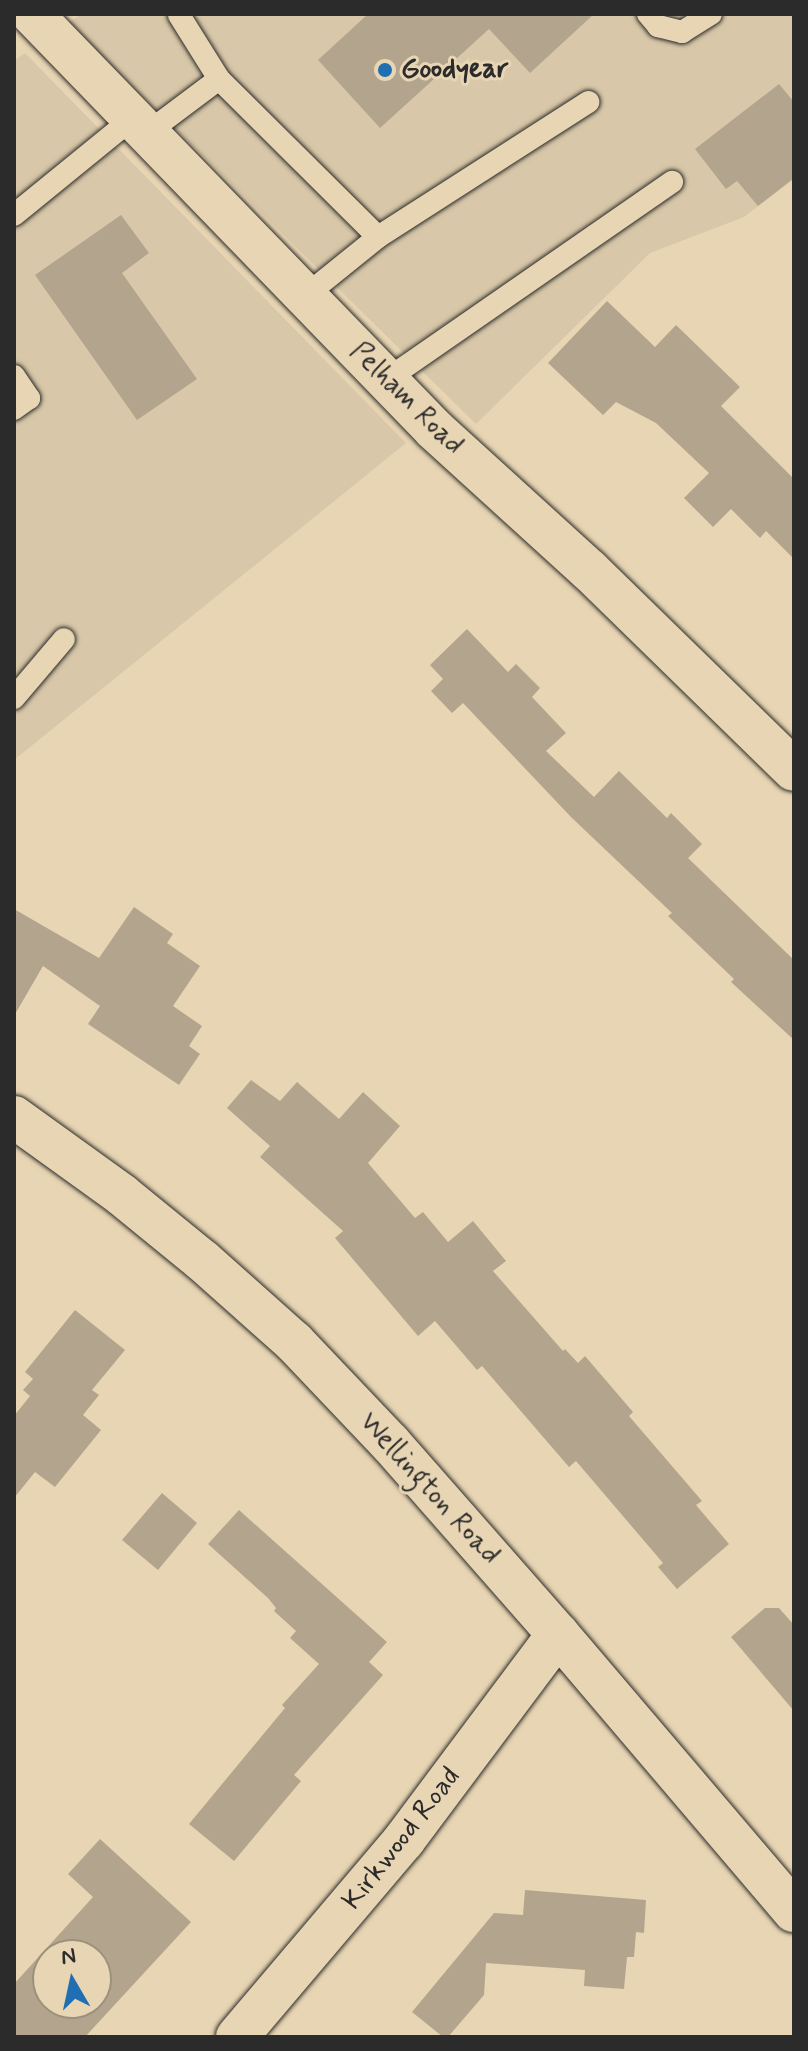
<!DOCTYPE html>
<style>
body{margin:0}
#map{position:relative;width:808px;height:2051px;overflow:hidden;background:#e8d5b3;font-family:Mynerve,sans-serif}
div>[style]{position:absolute}
.built>*{inset:0;background:#d8c7a8}
.building>*{inset:0;background:#b3a58d}
.roads{filter:drop-shadow(0 0 2px #2b2b2b) drop-shadow(0 0 2px #2b2b2b)}
.lane>*{height:22px;margin:-11px;padding:0 11px;transform-origin:11px;border-radius:11px;background:#e8d5b3}
.street>*{height:42px;margin:-21px;padding:0 21px;transform-origin:21px;border-radius:21px;background:#e8d5b3}
.dots>*{width:22px;height:22px;translate:-50% -50%;box-sizing:border-box;border:4px solid #e8d5b3;border-radius:50%}
span{translate:-50% -50%;white-space:nowrap;text-align:center;line-height:1.15;-webkit-text-stroke:6px #e8d5b3;paint-order:stroke}
.poi-label{font-size:28px;color:#2b2b2b;font-weight:700}
.left{translate:0 -50%;text-align:left}
.street-label{font-size:28px;color:#2b2b2b}
.frame{position:absolute;inset:0;border:16px solid #2b2b2b;pointer-events:none}
.north{position:absolute;left:32px;top:1939px;width:80px;height:80px;box-sizing:border-box;background:#e8d5b3;border:2px solid #9c917d;border-radius:50%;rotate:351deg;font-size:22px;font-weight:700;line-height:32px;text-align:center;color:#2b2b2b}
.north::after{content:'';display:block;margin:auto;width:28px;height:36px;background:#1f6fb2;clip-path:polygon(50% 0,100% 100%,50% 72%,0 100%)}
</style>
<div id="map">
<div class="built">
<i style="clip-path:polygon(81px 14px,794px 14px,794px 179px,744px 217px,650px 253px,476px 424px,68px 23px)"></i>
<i style="clip-path:polygon(25px 53px,406px 443px,14px 760px,14px 61px)"></i>
</div>
<div class="building">
<i style="clip-path:polygon(368px 14px,594px 14px,530px 73px,489px 29px,380px 128px,318px 60px)"></i>
<i style="clip-path:polygon(779px 84px,794px 102px,794px 178px,758px 206px,737px 181px,726px 189px,695px 149px)"></i>
<i style="clip-path:polygon(121px 215px,149px 253px,122px 273px,197px 379px,137px 420px,35px 275px)"></i>
<i style="clip-path:polygon(607px 301px,655px 347px,676px 325px,740px 387px,721px 406px,794px 479px,794px 559px,766px 531px,760px 538px,731px 509px,713px 527px,684px 498px,709px 473px,656px 423px,616px 402px,603px 415px,548px 363px)"></i>
<i style="clip-path:polygon(467px 629px,508px 672px,516px 664px,540px 688px,532px 697px,566px 733px,546px 751px,594px 797px,619px 771px,667px 818px,671px 813px,702px 844px,688px 858px,794px 960px,794px 1040px,731px 982px,734px 979px,668px 916px,672px 913px,571px 817px,463px 703px,452px 713px,431px 691px,443px 679px,430px 665px)"></i>
<i style="clip-path:polygon(134px 907px,173px 934px,167px 943px,200px 966px,173px 1006px,202px 1026px,189px 1046px,200px 1054px,179px 1085px,88px 1024px,100px 1006px,43px 966px,14px 1016px,14px 909px,99px 958px)"></i>
<i style="clip-path:polygon(251px 1080px,280px 1101px,297px 1082px,339px 1119px,363px 1092px,400px 1126px,368px 1163px,415px 1218px,423px 1212px,448px 1242px,473px 1221px,506px 1261px,493px 1271px,563px 1351px,565px 1349px,578px 1363px,585px 1356px,633px 1412px,629px 1416px,702px 1501px,696px 1505px,729px 1544px,677px 1589px,658px 1567px,663px 1563px,576px 1461px,569px 1467px,482px 1366px,477px 1370px,435px 1321px,418px 1336px,335px 1238px,343px 1231px,260px 1157px,270px 1146px,227px 1108px)"></i>
<i style="clip-path:polygon(75px 1310px,125px 1350px,92px 1390px,99px 1395px,83px 1415px,101px 1430px,55px 1487px,35px 1472px,14px 1498px,14px 1416px,30px 1396px,23px 1390px,33px 1379px,25px 1372px)"></i>
<i style="clip-path:polygon(162px 1493px,197px 1523px,158px 1570px,122px 1540px)"></i>
<i style="clip-path:polygon(239px 1510px,387px 1642px,369px 1662px,383px 1675px,294px 1775px,301px 1781px,234px 1861px,189px 1824px,285px 1708px,282px 1705px,319px 1664px,290px 1638px,296px 1631px,274px 1611px,276px 1608px,268px 1598px,208px 1544px)"></i>
<i style="clip-path:polygon(765px 1608px,779px 1608px,794px 1625px,794px 1711px,731px 1637px)"></i>
<i style="clip-path:polygon(evenodd,100px 1839px,191px 1922px,85px 2037px,14px 2037px,14px 1984px,93px 1897px,68px 1874px,100px 1839px,48px 1955px,96px 1955px,96px 2003px,48px 2003px,48px 1955px)"></i>
<i style="clip-path:polygon(525px 1890px,646px 1900px,644px 1933px,636px 1932px,634px 1957px,627px 1957px,624px 1989px,584px 1986px,585px 1970px,486px 1963px,484px 1995px,448px 2037px,443px 2037px,412px 2012px,494px 1913px,523px 1915px)"></i>
</div>
<div class="roads">
<div class="lane">
<i style="left:648px;top:14px;width:16px;rotate:50deg"></i>
<i style="left:658px;top:26px;width:25px;rotate:14deg"></i>
<i style="left:682px;top:32px;width:34px;rotate:-32deg"></i>
<i style="left:179px;top:15px;width:75px;rotate:58deg"></i>
<i style="left:219px;top:79px;width:224px;rotate:44.8deg"></i>
<i style="left:378px;top:237px;width:250px;rotate:-32.7deg"></i>
<i style="left:147px;top:133px;width:90px;rotate:-36.9deg"></i>
<i style="left:14px;top:215px;width:154px;rotate:-39.2deg"></i>
<i style="left:305px;top:296px;width:94px;rotate:-38.9deg"></i>
<i style="left:14px;top:376px;width:27px;rotate:56deg"></i>
<i style="left:29px;top:398px;width:19px;rotate:144deg"></i>
<i style="left:386px;top:380px;width:348px;rotate:-34.7deg"></i>
<i style="left:14px;top:698px;width:77px;rotate:-49.7deg"></i>
</div>
<div class="street">
<i style="left:32px;top:14px;width:579px;rotate:45.91deg"></i>
<i style="left:435px;top:430px;width:208px;rotate:42.3deg"></i>
<i style="left:589px;top:570px;width:286px;rotate:44.3deg"></i>
<i style="left:14px;top:1117px;width:133px;rotate:35.8deg"></i>
<i style="left:122px;top:1195px;width:104px;rotate:39.2deg"></i>
<i style="left:203px;top:1261px;width:122px;rotate:41.7deg"></i>
<i style="left:294px;top:1342px;width:139px;rotate:46.5deg"></i>
<i style="left:390px;top:1443px;width:254px;rotate:48.7deg"></i>
<i style="left:558px;top:1634px;width:364px;rotate:49.6deg"></i>
<i style="left:237px;top:2037px;width:258px;rotate:-49.7deg"></i>
<i style="left:404px;top:1840px;width:257px;rotate:-53.2deg"></i>
</div>
</div>
<div class="dots">
<i style="left:385px;top:70px;background:#1f6fb2"></i>
</div>
<div class="poi-label">
<span class="left" style="left:401px;top:70px">Goodyear</span>
</div>
<div class="street-label">
<span style="left:406px;top:399px;rotate:45deg">Pelham Road</span>
<span style="left:429px;top:1489px;rotate:48deg">Wellington Road</span>
<span style="left:402px;top:1839px;rotate:-52deg">Kirkwood Road</span>
</div>
<div class="frame"></div>
<div class="north">N</div>
</div>
